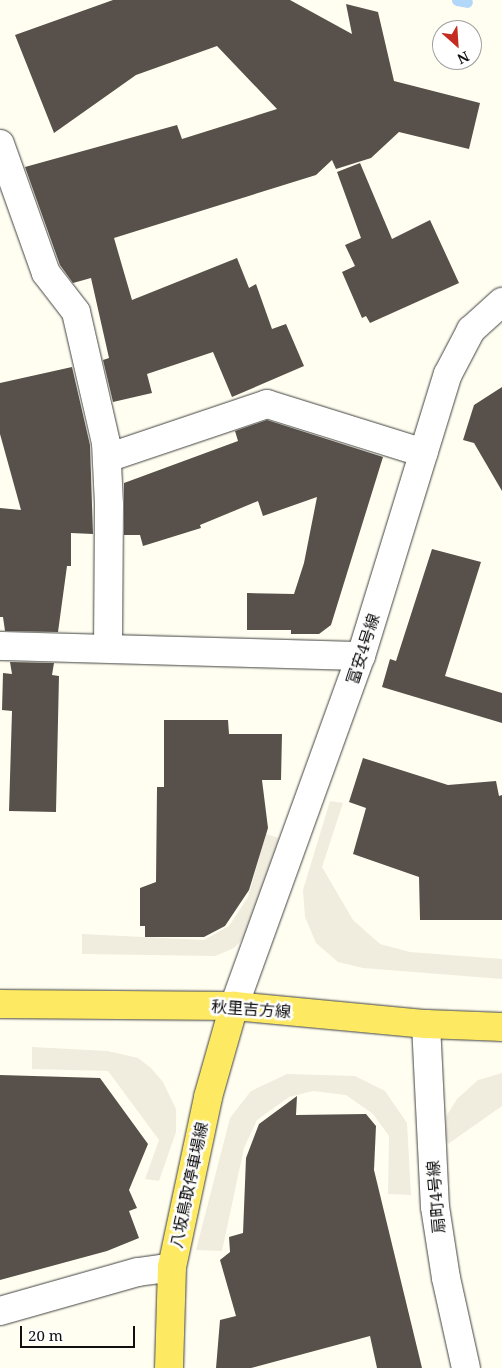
<!DOCTYPE html>
<meta charset="utf-8">
<style>
body{margin:0}
#map{position:relative;width:502px;height:1368px;overflow:hidden;background:#fffef0;font-family:"Noto Serif","Noto Sans JP",serif}
div>[style]{position:absolute}
.plaza>*{inset:0;background:#f0edde}
.stream>*{height:11px;margin:-5.5px;padding:0 5.5px;transform-origin:5.5px;border-radius:5.5px;background:#b3d7f8}
.building>*{inset:0;background:#58514b}
.roads{filter:drop-shadow(0 0 1px #424242) drop-shadow(0 0 1px #424242)}
.minor>*{height:28px;margin:-14px;padding:0 14px;transform-origin:14px;border-radius:14px;background:#fff}
.major>*{height:28px;margin:-14px;padding:0 14px;transform-origin:14px;border-radius:14px;background:#fde962}
span{translate:-50% -50%;white-space:nowrap;text-align:center;line-height:1.15;-webkit-text-stroke:5px #fff;paint-order:stroke}
.street-label{font-size:16px;color:#0f0f0f}
.north{position:absolute;left:432px;top:20px;width:50px;height:50px;box-sizing:border-box;background:#fff;border:1px solid #9f9f9f;border-radius:50%;rotate:154deg;font-size:14px;font-weight:700;line-height:20px;text-align:center;color:#0f0f0f}
.north::after{content:'';display:block;margin:auto;width:18px;height:22px;background:#c52c21;clip-path:polygon(50% 0,100% 100%,50% 72%,0 100%)}
.scale{position:absolute;left:20px;top:1326px;width:115px;height:22px;box-sizing:border-box;border:2px solid #0f0f0f;border-top:0;padding-left:6px;font-size:15px;line-height:18px;white-space:nowrap;color:#0f0f0f;-webkit-text-stroke:4px #fff;paint-order:stroke}
</style>
<div id="map">
<div class="plaza">
<i style="clip-path:polygon(330px 801px,343px 803px,322px 867px,353px 920px,380px 944px,410px 952px,502px 959px,502px 979px,363px 968px,338px 962px,316px 943px,305px 917px,303px 890px)"></i>
<i style="clip-path:polygon(266px 834px,279px 838px,255px 918px,248px 933px,234px 948px,215px 956px,82px 954px,82px 934px,204px 940px,229px 926px,248px 897px)"></i>
<i style="clip-path:polygon(32px 1047px,108px 1051px,138px 1058px,151px 1068px,163px 1082px,176px 1109px,176px 1132px,159px 1181px,145px 1179px,159px 1140px,108px 1071px,32px 1069px)"></i>
<i style="clip-path:polygon(502px 1073px,502px 1106px,448px 1144px,444px 1132px,447px 1115px,457px 1099px,478px 1080px)"></i>
<i style="clip-path:polygon(287px 1074px,355px 1076px,385px 1091px,407px 1123px,411px 1195px,388px 1194px,389px 1136px,373px 1114px,346px 1095px,313px 1091px,289px 1097px,257px 1120px,244px 1148px,222px 1251px,196px 1250px,230px 1118px,251px 1091px)"></i>
</div>
<div class="stream">
<i style="left:457px;top:0;width:10px;rotate:11deg"></i>
</div>
<div class="building">
<i style="clip-path:polygon(113px 0,290px 0,352px 34px,346px 4px,378px 12px,394px 81px,480px 103px,469px 149px,399px 132px,371px 158px,336px 169px,332px 160px,316px 175px,114px 238px,132px 300px,237px 258px,249px 288px,256px 284px,272px 329px,286px 324px,304px 366px,232px 397px,213px 352px,147px 374px,152px 393px,113px 402px,103px 360px,109px 358px,91px 278px,73px 283px,60px 265px,25px 167px,177px 125px,182px 139px,277px 109px,217px 46px,136px 75px,54px 133px,15px 35px)"></i>
<i style="clip-path:polygon(360px 163px,392px 239px,430px 220px,459px 283px,370px 323px,366px 316px,362px 318px,342px 272px,355px 266px,345px 245px,361px 238px,337px 172px)"></i>
<i style="clip-path:polygon(72px 367px,90px 445px,93px 534px,71px 533px,71px 566px,67px 566px,58px 632px,5px 631px,3px 617px,0 617px,0 508px,21px 510px,0 434px,0 383px)"></i>
<i style="clip-path:polygon(502px 387px,502px 491px,474px 443px,463px 440px,474px 405px)"></i>
<i style="clip-path:polygon(267px 420px,383px 457px,331px 625px,319px 634px,291px 634px,291px 630px,247px 630px,247px 593px,294px 594px,304px 563px,317px 497px,263px 516px,258px 501px,200px 525px,201px 528px,143px 546px,140px 535px,124px 535px,124px 483px,238px 441px,235px 431px)"></i>
<i style="clip-path:polygon(432px 549px,481px 562px,445px 676px,502px 693px,502px 723px,382px 687px,390px 659px,396px 661px)"></i>
<i style="clip-path:polygon(10px 662px,54px 663px,52px 675px,59px 676px,56px 812px,9px 811px,12px 711px,2px 710px,3px 673px,12px 674px)"></i>
<i style="clip-path:polygon(164px 720px,228px 720px,229px 734px,282px 734px,281px 780px,262px 780px,268px 828px,249px 890px,225px 926px,204px 937px,145px 937px,145px 926px,140px 926px,140px 888px,156px 882px,157px 787px,164px 787px)"></i>
<i style="clip-path:polygon(363px 758px,448px 785px,496px 781px,499px 796px,502px 795px,502px 920px,420px 920px,419px 877px,353px 854px,366px 808px,349px 802px)"></i>
<i style="clip-path:polygon(0 1075px,100px 1078px,148px 1144px,129px 1190px,137px 1208px,129px 1211px,139px 1238px,107px 1251px,0 1280px)"></i>
<i style="clip-path:polygon(297px 1096px,296px 1115px,366px 1114px,376px 1126px,374px 1170px,422px 1368px,377px 1368px,370px 1336px,251px 1368px,216px 1368px,220px 1320px,236px 1316px,220px 1260px,230px 1252px,229px 1237px,243px 1233px,246px 1158px,259px 1124px)"></i>
</div>
<div class="roads">
<div class="minor">
<i style="left:0;top:144px;width:137px;rotate:70.4deg"></i>
<i style="left:46px;top:273px;width:49px;rotate:52.4deg"></i>
<i style="left:76px;top:312px;width:134px;rotate:77.1deg"></i>
<i style="left:106px;top:443px;width:62px;rotate:87.2deg"></i>
<i style="left:109px;top:505px;width:143px;rotate:90.4deg"></i>
<i style="left:107px;top:458px;width:169px;rotate:-18.6deg"></i>
<i style="left:267px;top:404px;width:164px;rotate:17.3deg"></i>
<i style="left:0;top:646px;width:361px;rotate:1.6deg"></i>
<i style="left:234px;top:1006px;width:372px;rotate:-70.1deg"></i>
<i style="left:361px;top:656px;width:295px;rotate:-72.9deg"></i>
<i style="left:448px;top:374px;width:50px;rotate:-62.4deg"></i>
<i style="left:471px;top:330px;width:42px;rotate:-42.1deg"></i>
<i style="left:426px;top:1024px;width:183px;rotate:87.2deg"></i>
<i style="left:435px;top:1207px;width:72px;rotate:81.2deg"></i>
<i style="left:446px;top:1278px;width:92px;rotate:77.5deg"></i>
<i style="left:0;top:1311px;width:143px;rotate:-15.8deg"></i>
<i style="left:138px;top:1272px;width:34px;rotate:-8deg"></i>
</div>
<div class="major">
<i style="left:0;top:1004px;width:234px;rotate:0.5deg"></i>
<i style="left:234px;top:1006px;width:193px;rotate:5.4deg"></i>
<i style="left:426px;top:1024px;width:76px;rotate:2.3deg"></i>
<i style="left:169px;top:1368px;width:101px;rotate:-88.3deg"></i>
<i style="left:172px;top:1267px;width:174px;rotate:-78deg"></i>
<i style="left:208px;top:1097px;width:95px;rotate:-74.1deg"></i>
</div>
</div>
<div class="street-label">
<span style="left:363px;top:649px;rotate:-72deg">富安4号線</span>
<span style="left:251px;top:1009px;rotate:4deg">秋里吉方線</span>
<span style="left:189px;top:1185px;rotate:-78deg">八坂鳥取停車場線</span>
<span style="left:436px;top:1197px;rotate:-95deg">扇町4号線</span>
</div>
<div class="north">N</div>
<div class="scale">20 m</div>
</div>
